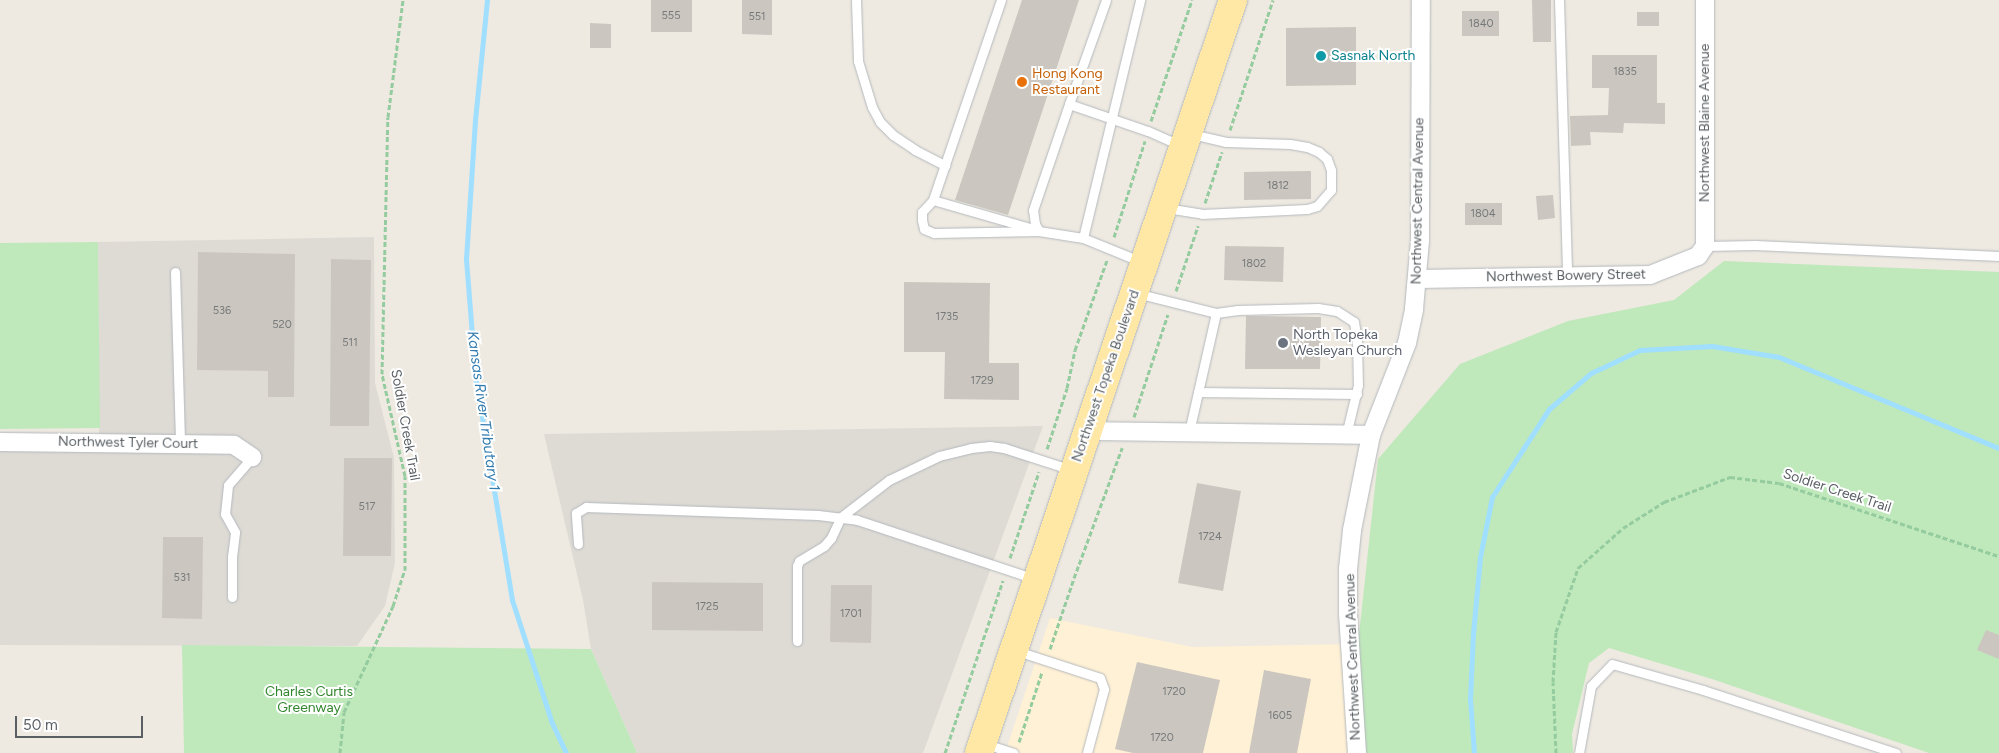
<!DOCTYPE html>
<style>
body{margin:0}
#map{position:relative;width:1999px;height:753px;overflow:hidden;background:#eeeae1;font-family:Figtree,sans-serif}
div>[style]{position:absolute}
.commercial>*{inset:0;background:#fff1d5}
.industrial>*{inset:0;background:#dedbd5}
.green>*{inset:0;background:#bfe8bb}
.stream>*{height:5px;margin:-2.5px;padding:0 2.5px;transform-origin:2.5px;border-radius:2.5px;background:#a0dfff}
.building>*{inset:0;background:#cbc7c0}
.path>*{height:3px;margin-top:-1.5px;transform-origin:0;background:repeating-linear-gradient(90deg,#95cc9f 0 5px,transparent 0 7.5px)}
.roads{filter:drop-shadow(0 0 1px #b4b8bd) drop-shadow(0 0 1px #b4b8bd)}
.lane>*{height:9px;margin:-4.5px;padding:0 4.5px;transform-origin:4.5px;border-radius:4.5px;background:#fff}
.street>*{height:18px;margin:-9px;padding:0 9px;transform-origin:9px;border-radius:9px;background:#fff}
.primary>*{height:28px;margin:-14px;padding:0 14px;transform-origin:14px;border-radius:14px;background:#ffe7a5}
.dots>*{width:14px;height:14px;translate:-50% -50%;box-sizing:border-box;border:2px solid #fff;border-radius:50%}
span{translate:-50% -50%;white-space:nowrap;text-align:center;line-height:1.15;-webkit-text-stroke:4px #fff;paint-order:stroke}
.number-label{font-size:11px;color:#76797a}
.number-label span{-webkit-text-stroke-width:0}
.culture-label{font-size:14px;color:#0d838f}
.left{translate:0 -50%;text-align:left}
.food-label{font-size:14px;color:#c56008}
.street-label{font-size:14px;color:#595f63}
.worship-label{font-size:14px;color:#5b616d}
.park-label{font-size:14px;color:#32862e}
.water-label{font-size:15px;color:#337cb0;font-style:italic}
.scale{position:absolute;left:15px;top:716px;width:128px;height:22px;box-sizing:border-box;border:2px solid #595f63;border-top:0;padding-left:6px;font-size:15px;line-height:18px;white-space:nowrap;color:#595f63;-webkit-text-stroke:4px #fff;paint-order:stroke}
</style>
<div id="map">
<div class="commercial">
<i style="clip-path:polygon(1050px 618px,1192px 647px,1358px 644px,1366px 753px,1005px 753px)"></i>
</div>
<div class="industrial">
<i style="clip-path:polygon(374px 237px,375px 383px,394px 458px,395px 563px,385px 606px,357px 646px,0 645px,0 451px,99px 451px,98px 242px)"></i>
<i style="clip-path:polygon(1043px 426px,923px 753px,637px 753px,591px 649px,583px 600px,544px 434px)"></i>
</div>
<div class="green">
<i style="clip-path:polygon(98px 242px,100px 428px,0 429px,0 243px)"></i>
<i style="clip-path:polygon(1724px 261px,1999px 272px,1999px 753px,1929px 753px,1712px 679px,1609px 648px,1589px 663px,1572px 734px,1573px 753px,1366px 753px,1358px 644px,1378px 459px,1460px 364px,1568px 321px,1674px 300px)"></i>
<i style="clip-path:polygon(182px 645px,591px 649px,637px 753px,184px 753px)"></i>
</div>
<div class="stream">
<i style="left:487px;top:0;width:121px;rotate:95.7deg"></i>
<i style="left:475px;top:120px;width:139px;rotate:93.7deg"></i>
<i style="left:466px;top:259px;width:115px;rotate:85.5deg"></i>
<i style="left:475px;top:374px;width:229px;rotate:80.7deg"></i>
<i style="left:512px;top:600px;width:129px;rotate:72deg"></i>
<i style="left:552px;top:723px;width:33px;rotate:65deg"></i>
<i style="left:1474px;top:753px;width:54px;rotate:-94.2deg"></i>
<i style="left:1470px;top:699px;width:65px;rotate:-87.4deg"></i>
<i style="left:1473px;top:634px;width:77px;rotate:-84.8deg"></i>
<i style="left:1480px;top:557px;width:61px;rotate:-78.7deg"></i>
<i style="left:1492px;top:497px;width:105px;rotate:-57.1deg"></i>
<i style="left:1549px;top:409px;width:55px;rotate:-40.6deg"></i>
<i style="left:1591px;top:373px;width:54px;rotate:-25.1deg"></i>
<i style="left:1640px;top:350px;width:72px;rotate:-3.2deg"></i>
<i style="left:1712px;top:346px;width:68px;rotate:9.3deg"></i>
<i style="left:1779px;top:357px;width:238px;rotate:22.5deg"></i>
</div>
<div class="building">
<i style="clip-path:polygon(651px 0,692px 0,692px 32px,651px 32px)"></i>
<i style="clip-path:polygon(742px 0,772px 0,772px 35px,742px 34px)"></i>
<i style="clip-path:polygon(1022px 0,1079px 0,1008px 215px,955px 200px)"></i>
<i style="clip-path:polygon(1532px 0,1551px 0,1551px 42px,1533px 42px)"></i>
<i style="clip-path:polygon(1462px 11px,1499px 11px,1499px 36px,1462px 36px)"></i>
<i style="clip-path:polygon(1637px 12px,1659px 12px,1659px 26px,1637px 26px)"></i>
<i style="clip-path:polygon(590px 23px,611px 24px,611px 48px,590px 48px)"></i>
<i style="clip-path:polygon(1356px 27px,1356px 85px,1286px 86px,1286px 28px)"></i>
<i style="clip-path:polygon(1592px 55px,1657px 55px,1657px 103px,1665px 103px,1665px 124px,1624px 123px,1623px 133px,1590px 132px,1591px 145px,1571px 146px,1570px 116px,1608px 115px,1609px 88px,1592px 88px)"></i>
<i style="clip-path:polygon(1311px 171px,1311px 199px,1244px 200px,1244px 172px)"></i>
<i style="clip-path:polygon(1553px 195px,1555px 218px,1538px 220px,1536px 196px)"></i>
<i style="clip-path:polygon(1465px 203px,1502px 203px,1502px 225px,1465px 225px)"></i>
<i style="clip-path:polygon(1225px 246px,1284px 247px,1283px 282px,1224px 280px)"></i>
<i style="clip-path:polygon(198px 252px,295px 254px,294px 397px,268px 397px,268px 371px,197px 370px)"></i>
<i style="clip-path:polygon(331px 259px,371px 260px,369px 426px,330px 426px)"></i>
<i style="clip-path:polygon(904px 282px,990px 283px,989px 363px,1019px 363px,1019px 400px,944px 399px,945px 352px,904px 352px)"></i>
<i style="clip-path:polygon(1246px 316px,1321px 317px,1320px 369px,1245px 369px)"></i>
<i style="clip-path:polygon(344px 458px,392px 458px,391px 556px,343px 556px)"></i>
<i style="clip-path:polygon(1197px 483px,1241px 491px,1223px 591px,1178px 583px)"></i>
<i style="clip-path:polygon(163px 537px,203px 537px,202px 619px,162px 618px)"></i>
<i style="clip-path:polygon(652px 582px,763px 583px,763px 631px,652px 630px)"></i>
<i style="clip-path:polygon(831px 585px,872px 585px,871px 643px,830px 642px)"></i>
<i style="clip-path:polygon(1986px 630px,1999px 635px,1999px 659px,1977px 650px)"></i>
<i style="clip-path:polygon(1137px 662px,1220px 680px,1203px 753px,1133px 753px,1115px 749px)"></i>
<i style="clip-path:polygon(1264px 670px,1311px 679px,1297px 753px,1249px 753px)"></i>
</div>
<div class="path">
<i style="left:1151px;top:121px;width:128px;rotate:-71.3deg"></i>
<i style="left:1230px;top:130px;width:137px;rotate:-71.7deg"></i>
<i style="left:1205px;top:203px;width:54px;rotate:-71.6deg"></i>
<i style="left:1114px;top:237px;width:101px;rotate:-72.1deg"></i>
<i style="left:1176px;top:291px;width:69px;rotate:-71.3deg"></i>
<i style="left:1134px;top:417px;width:108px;rotate:-71.7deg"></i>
<i style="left:1047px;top:449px;width:64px;rotate:-71.8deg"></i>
<i style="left:1067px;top:388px;width:39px;rotate:-78deg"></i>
<i style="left:1075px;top:350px;width:96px;rotate:-70.4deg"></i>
<i style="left:1010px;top:558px;width:91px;rotate:-71.4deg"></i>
<i style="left:1050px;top:649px;width:75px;rotate:-71.3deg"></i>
<i style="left:1074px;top:578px;width:139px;rotate:-69.7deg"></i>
<i style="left:1019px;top:742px;width:74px;rotate:-71.8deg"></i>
<i style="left:340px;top:753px;width:41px;rotate:-84.4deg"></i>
<i style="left:344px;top:712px;width:117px;rotate:-65.2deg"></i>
<i style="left:393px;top:606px;width:38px;rotate:-72deg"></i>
<i style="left:405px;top:570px;width:94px;rotate:-90deg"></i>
<i style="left:405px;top:476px;width:105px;rotate:-102.7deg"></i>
<i style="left:382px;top:374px;width:257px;rotate:-88.7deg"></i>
<i style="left:388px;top:117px;width:118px;rotate:-82.7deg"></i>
<i style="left:945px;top:753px;width:182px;rotate:-71.4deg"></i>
<i style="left:1556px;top:753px;width:71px;rotate:-92.4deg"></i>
<i style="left:1553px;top:682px;width:50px;rotate:-86.6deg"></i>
<i style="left:1556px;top:632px;width:68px;rotate:-71deg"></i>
<i style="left:1578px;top:568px;width:60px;rotate:-41.6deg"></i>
<i style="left:1623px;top:528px;width:49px;rotate:-32.4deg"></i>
<i style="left:1664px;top:502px;width:71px;rotate:-20.7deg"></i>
<i style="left:1730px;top:477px;width:49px;rotate:7deg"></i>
<i style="left:1779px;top:483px;width:232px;rotate:18.4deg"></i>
</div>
<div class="roads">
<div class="lane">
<i style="left:856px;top:0;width:61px;rotate:88.1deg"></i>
<i style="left:858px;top:61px;width:48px;rotate:73.1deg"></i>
<i style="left:872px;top:107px;width:17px;rotate:62deg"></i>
<i style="left:880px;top:122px;width:18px;rotate:45deg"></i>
<i style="left:893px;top:135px;width:27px;rotate:34deg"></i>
<i style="left:915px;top:150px;width:34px;rotate:27deg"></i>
<i style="left:1001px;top:0;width:211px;rotate:108.8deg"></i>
<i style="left:933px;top:200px;width:16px;rotate:133deg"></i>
<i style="left:922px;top:212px;width:8px;rotate:90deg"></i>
<i style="left:922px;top:220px;width:9px;rotate:77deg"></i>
<i style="left:924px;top:229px;width:11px;rotate:22deg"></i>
<i style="left:934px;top:233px;width:105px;rotate:-1.1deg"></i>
<i style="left:1559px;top:0;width:277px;rotate:88.3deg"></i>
<i style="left:1069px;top:104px;width:110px;rotate:-70.4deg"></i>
<i style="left:933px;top:200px;width:101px;rotate:16.1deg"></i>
<i style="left:1166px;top:208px;width:36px;rotate:9deg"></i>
<i style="left:1202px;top:214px;width:105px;rotate:-2.7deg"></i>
<i style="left:1307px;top:209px;width:10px;rotate:-17deg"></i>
<i style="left:1317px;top:206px;width:21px;rotate:-49deg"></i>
<i style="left:1331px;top:190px;width:20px;rotate:-90deg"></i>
<i style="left:1331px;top:170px;width:12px;rotate:-110deg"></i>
<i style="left:1327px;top:159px;width:11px;rotate:-139deg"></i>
<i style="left:1319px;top:152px;width:13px;rotate:-157deg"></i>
<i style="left:1307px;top:147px;width:17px;rotate:-170deg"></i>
<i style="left:1290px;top:144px;width:64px;rotate:-178.2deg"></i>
<i style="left:1226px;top:142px;width:37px;rotate:-167deg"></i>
<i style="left:1083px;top:238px;width:245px;rotate:-76.5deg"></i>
<i style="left:1705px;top:246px;width:50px;rotate:-1.1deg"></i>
<i style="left:1755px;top:245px;width:244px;rotate:2.6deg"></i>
<i style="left:1142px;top:262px;width:64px;rotate:-157.9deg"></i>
<i style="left:1083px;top:238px;width:45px;rotate:-171deg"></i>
<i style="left:1039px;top:231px;width:8px;rotate:-120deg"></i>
<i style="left:1035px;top:224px;width:14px;rotate:-98deg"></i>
<i style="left:1033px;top:210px;width:112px;rotate:-71.2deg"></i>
<i style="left:1069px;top:104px;width:83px;rotate:18.9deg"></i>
<i style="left:1148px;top:131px;width:36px;rotate:24deg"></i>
<i style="left:175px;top:272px;width:172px;rotate:88.3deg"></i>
<i style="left:1136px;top:293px;width:82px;rotate:14deg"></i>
<i style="left:1216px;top:313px;width:122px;rotate:102.8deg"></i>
<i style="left:1216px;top:313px;width:22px;rotate:-8deg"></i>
<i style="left:1238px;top:310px;width:80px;rotate:-1.4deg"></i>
<i style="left:1318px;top:308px;width:19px;rotate:9deg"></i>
<i style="left:1337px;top:311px;width:20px;rotate:33deg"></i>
<i style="left:1354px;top:322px;width:20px;rotate:81deg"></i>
<i style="left:1357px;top:342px;width:43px;rotate:88.7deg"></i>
<i style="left:1358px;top:385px;width:51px;rotate:103.5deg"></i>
<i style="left:1198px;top:392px;width:159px;rotate:0.7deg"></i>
<i style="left:578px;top:544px;width:31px;rotate:-94deg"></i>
<i style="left:576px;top:513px;width:12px;rotate:-31deg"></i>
<i style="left:586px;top:507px;width:232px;rotate:2deg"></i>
<i style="left:818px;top:515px;width:39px;rotate:7deg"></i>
<i style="left:857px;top:520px;width:188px;rotate:18.3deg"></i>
<i style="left:232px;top:597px;width:40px;rotate:-90deg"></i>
<i style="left:232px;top:557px;width:25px;rotate:-83deg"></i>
<i style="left:235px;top:532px;width:21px;rotate:-119deg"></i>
<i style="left:225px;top:514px;width:29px;rotate:-84deg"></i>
<i style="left:228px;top:485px;width:37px;rotate:-49deg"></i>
<i style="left:797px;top:641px;width:75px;rotate:-90deg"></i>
<i style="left:797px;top:566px;width:5px;rotate:-68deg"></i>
<i style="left:799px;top:561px;width:29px;rotate:-31deg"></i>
<i style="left:824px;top:546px;width:11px;rotate:-49deg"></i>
<i style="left:831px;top:538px;width:23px;rotate:-65deg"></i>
<i style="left:841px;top:517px;width:61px;rotate:-37.6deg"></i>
<i style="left:889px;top:480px;width:55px;rotate:-25.6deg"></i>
<i style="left:939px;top:456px;width:33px;rotate:-14deg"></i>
<i style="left:971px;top:448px;width:19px;rotate:-6deg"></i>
<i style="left:990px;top:446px;width:14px;rotate:8deg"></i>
<i style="left:1004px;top:448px;width:71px;rotate:17.9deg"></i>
<i style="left:1017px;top:651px;width:87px;rotate:18deg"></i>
<i style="left:1100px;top:678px;width:12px;rotate:70deg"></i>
<i style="left:1104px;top:689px;width:66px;rotate:104.9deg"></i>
<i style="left:986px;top:744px;width:29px;rotate:18deg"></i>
<i style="left:1579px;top:753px;width:68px;rotate:-79.8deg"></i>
<i style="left:1591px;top:686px;width:30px;rotate:-46deg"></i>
<i style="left:1612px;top:664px;width:95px;rotate:15.9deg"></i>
<i style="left:1703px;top:690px;width:203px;rotate:18.1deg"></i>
</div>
<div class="street">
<i style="left:1418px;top:279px;width:232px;rotate:-1deg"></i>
<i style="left:1650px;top:275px;width:52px;rotate:-21.6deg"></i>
<i style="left:1698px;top:256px;width:12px;rotate:-55deg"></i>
<i style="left:1705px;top:246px;width:246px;rotate:-90deg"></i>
<i style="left:1088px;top:431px;width:283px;rotate:0.8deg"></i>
<i style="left:0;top:442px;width:234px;rotate:0.7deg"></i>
<i style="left:234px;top:445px;width:22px;rotate:34deg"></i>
<i style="left:1357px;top:753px;width:141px;rotate:-93.7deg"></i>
<i style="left:1348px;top:612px;width:43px;rotate:-90deg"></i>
<i style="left:1348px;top:569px;width:39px;rotate:-84deg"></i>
<i style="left:1352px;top:530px;width:97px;rotate:-78.7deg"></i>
<i style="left:1371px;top:435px;width:99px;rotate:-68.6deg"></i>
<i style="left:1407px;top:343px;width:35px;rotate:-78deg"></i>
<i style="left:1414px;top:309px;width:68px;rotate:-85deg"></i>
<i style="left:1420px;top:241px;width:241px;rotate:-89.8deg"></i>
</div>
<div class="primary">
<i style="left:979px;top:753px;width:795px;rotate:-71.36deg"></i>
</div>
</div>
<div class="dots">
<i style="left:1321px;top:56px;background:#0f9aa8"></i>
<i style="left:1022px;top:82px;background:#e8710a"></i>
<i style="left:1283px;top:343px;background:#6b7280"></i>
</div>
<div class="number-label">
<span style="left:671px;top:16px">555</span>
<span style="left:757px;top:17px">551</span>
<span style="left:1481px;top:24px">1840</span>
<span style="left:1625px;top:72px">1835</span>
<span style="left:1278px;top:186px">1812</span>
<span style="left:1483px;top:214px">1804</span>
<span style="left:1254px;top:264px">1802</span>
<span style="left:222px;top:311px">536</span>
<span style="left:947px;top:317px">1735</span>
<span style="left:282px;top:325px">520</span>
<span style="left:350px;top:343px">511</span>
<span style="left:982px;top:381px">1729</span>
<span style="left:367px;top:507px">517</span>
<span style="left:1210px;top:537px">1724</span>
<span style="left:182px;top:578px">531</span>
<span style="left:707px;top:607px">1725</span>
<span style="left:851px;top:614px">1701</span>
<span style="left:1174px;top:692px">1720</span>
<span style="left:1280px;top:716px">1605</span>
<span style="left:1162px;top:738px">1720</span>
</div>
<div class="culture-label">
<span class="left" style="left:1331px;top:56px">Sasnak North</span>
</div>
<div class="food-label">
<span class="left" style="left:1032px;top:82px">Hong Kong<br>Restaurant</span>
</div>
<div class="street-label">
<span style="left:1705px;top:123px;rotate:-90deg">Northwest Blaine Avenue</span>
<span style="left:1418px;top:201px;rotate:-89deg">Northwest Central Avenue</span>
<span style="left:1566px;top:276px;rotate:-1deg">Northwest Bowery Street</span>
<span style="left:1106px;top:376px;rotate:-71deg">Northwest Topeka Boulevard</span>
<span style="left:405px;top:425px;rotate:80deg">Soldier Creek Trail</span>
<span style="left:128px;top:443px;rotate:1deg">Northwest Tyler Court</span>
<span style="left:1837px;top:491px;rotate:18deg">Soldier Creek Trail</span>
<span style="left:1353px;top:657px;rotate:-92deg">Northwest Central Avenue</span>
</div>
<div class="worship-label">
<span class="left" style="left:1293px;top:343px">North Topeka<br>Wesleyan Church</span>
</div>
<div class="park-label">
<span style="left:309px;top:700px">Charles Curtis<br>Greenway</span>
</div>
<div class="water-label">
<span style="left:483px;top:411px;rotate:82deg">Kansas River Tributary 1</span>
</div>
<div class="scale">50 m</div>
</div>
